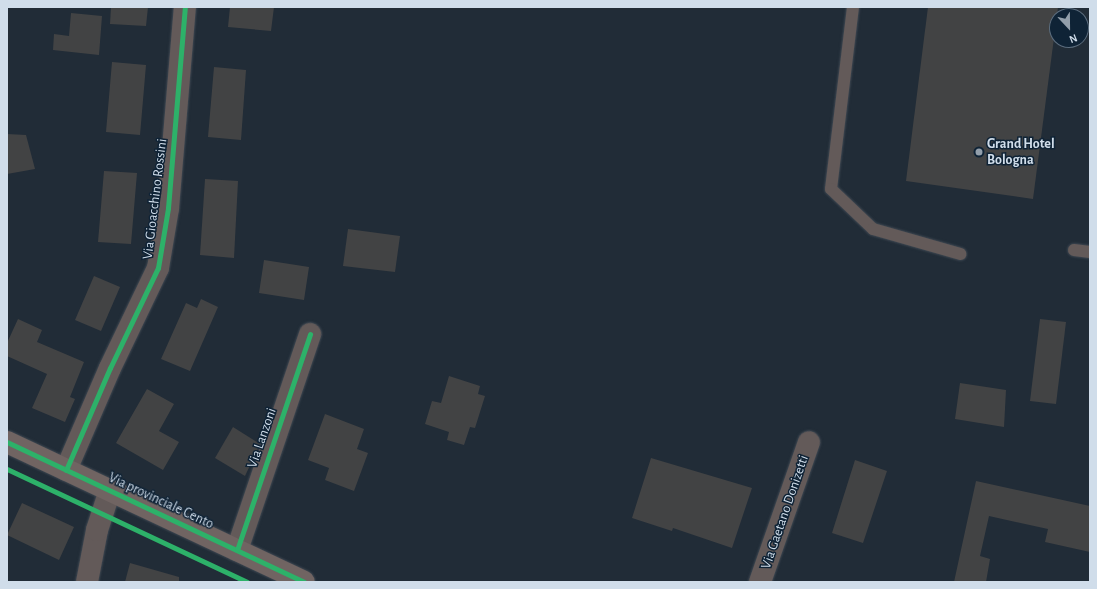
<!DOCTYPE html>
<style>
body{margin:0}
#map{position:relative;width:1097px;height:589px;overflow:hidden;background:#212c37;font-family:"Alegreya Sans",sans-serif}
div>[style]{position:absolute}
.building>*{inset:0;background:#424344}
.roads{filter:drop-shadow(0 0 1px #3f4852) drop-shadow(0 0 1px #3f4852)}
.service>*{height:12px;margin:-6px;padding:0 6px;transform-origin:6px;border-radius:6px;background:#635a59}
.minor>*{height:22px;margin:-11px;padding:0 11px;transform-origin:11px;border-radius:11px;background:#635a59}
.secondary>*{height:22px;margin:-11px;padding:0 11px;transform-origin:11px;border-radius:11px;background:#706462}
.cycleway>*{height:5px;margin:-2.5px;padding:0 2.5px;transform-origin:2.5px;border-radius:2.5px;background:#2db169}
.dots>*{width:11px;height:11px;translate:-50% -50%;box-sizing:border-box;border:2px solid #0f2336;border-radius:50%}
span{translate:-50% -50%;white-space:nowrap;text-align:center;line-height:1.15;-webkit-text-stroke:3px #0f2336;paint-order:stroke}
.poi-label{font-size:14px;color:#d0ddea;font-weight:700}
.left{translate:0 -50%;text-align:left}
.street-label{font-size:14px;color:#d0ddea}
.frame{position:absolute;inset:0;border:8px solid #d0ddea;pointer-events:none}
.north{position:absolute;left:1049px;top:8px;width:40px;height:40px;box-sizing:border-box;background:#0f2336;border:1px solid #5c6d7e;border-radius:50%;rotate:158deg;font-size:11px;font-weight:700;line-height:16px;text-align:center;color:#d0ddea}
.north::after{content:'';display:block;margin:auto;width:14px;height:18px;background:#939fab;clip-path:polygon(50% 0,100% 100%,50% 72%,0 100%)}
</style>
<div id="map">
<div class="building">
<i style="clip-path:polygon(111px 7px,148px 7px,146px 26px,110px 24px)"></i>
<i style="clip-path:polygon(230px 7px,274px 7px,271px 31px,228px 27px)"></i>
<i style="clip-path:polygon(928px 7px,1058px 7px,1033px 199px,906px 181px)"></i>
<i style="clip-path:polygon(71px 13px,102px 16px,99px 55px,53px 50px,54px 34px,69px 36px)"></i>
<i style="clip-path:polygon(112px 62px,146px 65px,140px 135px,106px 132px)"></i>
<i style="clip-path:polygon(214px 67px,246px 70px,241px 140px,208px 137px)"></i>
<i style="clip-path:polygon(7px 134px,26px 135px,35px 169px,7px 174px)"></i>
<i style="clip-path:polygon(104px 171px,137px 173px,131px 244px,98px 242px)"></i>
<i style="clip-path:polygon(205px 179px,238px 181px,234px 258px,200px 255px)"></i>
<i style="clip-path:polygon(348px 229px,400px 236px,395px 272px,343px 266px)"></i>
<i style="clip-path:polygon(264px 260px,309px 267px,304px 300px,259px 293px)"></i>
<i style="clip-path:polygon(94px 276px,120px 287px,101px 331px,75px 320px)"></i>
<i style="clip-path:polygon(201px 299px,218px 307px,190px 371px,161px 359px,186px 303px,197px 308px)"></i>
<i style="clip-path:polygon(18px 319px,42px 330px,37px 342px,84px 362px,70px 397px,75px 399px,65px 422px,32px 408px,47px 374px,7px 356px,7px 343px)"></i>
<i style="clip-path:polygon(1040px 319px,1066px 322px,1056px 404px,1030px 401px)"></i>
<i style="clip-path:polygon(449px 376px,480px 386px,478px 394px,485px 396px,475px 428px,470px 427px,464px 445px,447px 440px,449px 432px,425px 424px,432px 401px,441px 403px)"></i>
<i style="clip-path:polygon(960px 383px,1006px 390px,1004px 427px,955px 419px)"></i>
<i style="clip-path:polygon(147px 389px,174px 404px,159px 431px,179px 442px,163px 470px,116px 443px)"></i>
<i style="clip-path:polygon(325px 414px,364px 429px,357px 449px,368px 453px,354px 491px,325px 480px,329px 468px,308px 460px)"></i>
<i style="clip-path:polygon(233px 427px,260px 444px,245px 476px,215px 458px)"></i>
<i style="clip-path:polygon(651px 458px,752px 488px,732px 548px,673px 528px,672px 531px,632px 518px)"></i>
<i style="clip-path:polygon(855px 460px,887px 471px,863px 543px,832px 533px)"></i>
<i style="clip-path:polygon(976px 481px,1090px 506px,1090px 552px,1045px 542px,1048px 529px,989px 516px,980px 556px,990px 559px,986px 582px,954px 582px)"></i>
<i style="clip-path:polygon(22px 503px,74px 527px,59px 560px,7px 535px)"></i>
<i style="clip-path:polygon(130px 563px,179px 577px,179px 582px,125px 582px)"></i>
</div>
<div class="roads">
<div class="service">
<i style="left:853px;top:7px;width:183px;rotate:96.9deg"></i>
<i style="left:831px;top:189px;width:58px;rotate:43.6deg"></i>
<i style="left:873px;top:229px;width:91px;rotate:16deg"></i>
<i style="left:1074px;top:250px;width:16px;rotate:7deg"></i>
</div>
<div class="minor">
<i style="left:66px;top:470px;width:111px;rotate:-66.7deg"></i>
<i style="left:110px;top:368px;width:111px;rotate:-64.4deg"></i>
<i style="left:158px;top:268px;width:61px;rotate:-80.5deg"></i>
<i style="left:168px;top:208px;width:202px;rotate:-85.2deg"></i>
<i style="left:237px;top:550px;width:228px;rotate:-71.3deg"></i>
<i style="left:87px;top:582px;width:53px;rotate:-79.1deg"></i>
<i style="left:97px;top:530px;width:42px;rotate:-72deg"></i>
<i style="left:760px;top:582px;width:148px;rotate:-70.7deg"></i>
</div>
<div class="secondary">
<i style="left:7px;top:442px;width:328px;rotate:25.2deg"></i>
</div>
</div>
<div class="cycleway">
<i style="left:7px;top:442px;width:328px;rotate:25.2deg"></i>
<i style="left:7px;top:469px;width:265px;rotate:25.2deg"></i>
<i style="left:66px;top:470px;width:111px;rotate:-66.7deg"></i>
<i style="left:110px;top:368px;width:111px;rotate:-64.4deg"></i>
<i style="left:158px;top:268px;width:61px;rotate:-80.5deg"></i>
<i style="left:168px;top:208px;width:202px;rotate:-85.2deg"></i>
<i style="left:237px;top:550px;width:228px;rotate:-71.3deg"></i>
</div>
<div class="dots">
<i style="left:979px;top:152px;background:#939fab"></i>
</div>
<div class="poi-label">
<span class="left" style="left:987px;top:152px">Grand Hotel<br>Bologna</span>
</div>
<div class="street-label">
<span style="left:155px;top:199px;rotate:-83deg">Via Gioacchino Rossini</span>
<span style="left:262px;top:438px;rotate:-71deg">Via Lanzoni</span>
<span style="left:161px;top:501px;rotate:25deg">Via provinciale Cento</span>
<span style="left:785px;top:512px;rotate:-71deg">Via Gaetano Donizetti</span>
</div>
<div class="frame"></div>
<div class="north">N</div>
</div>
